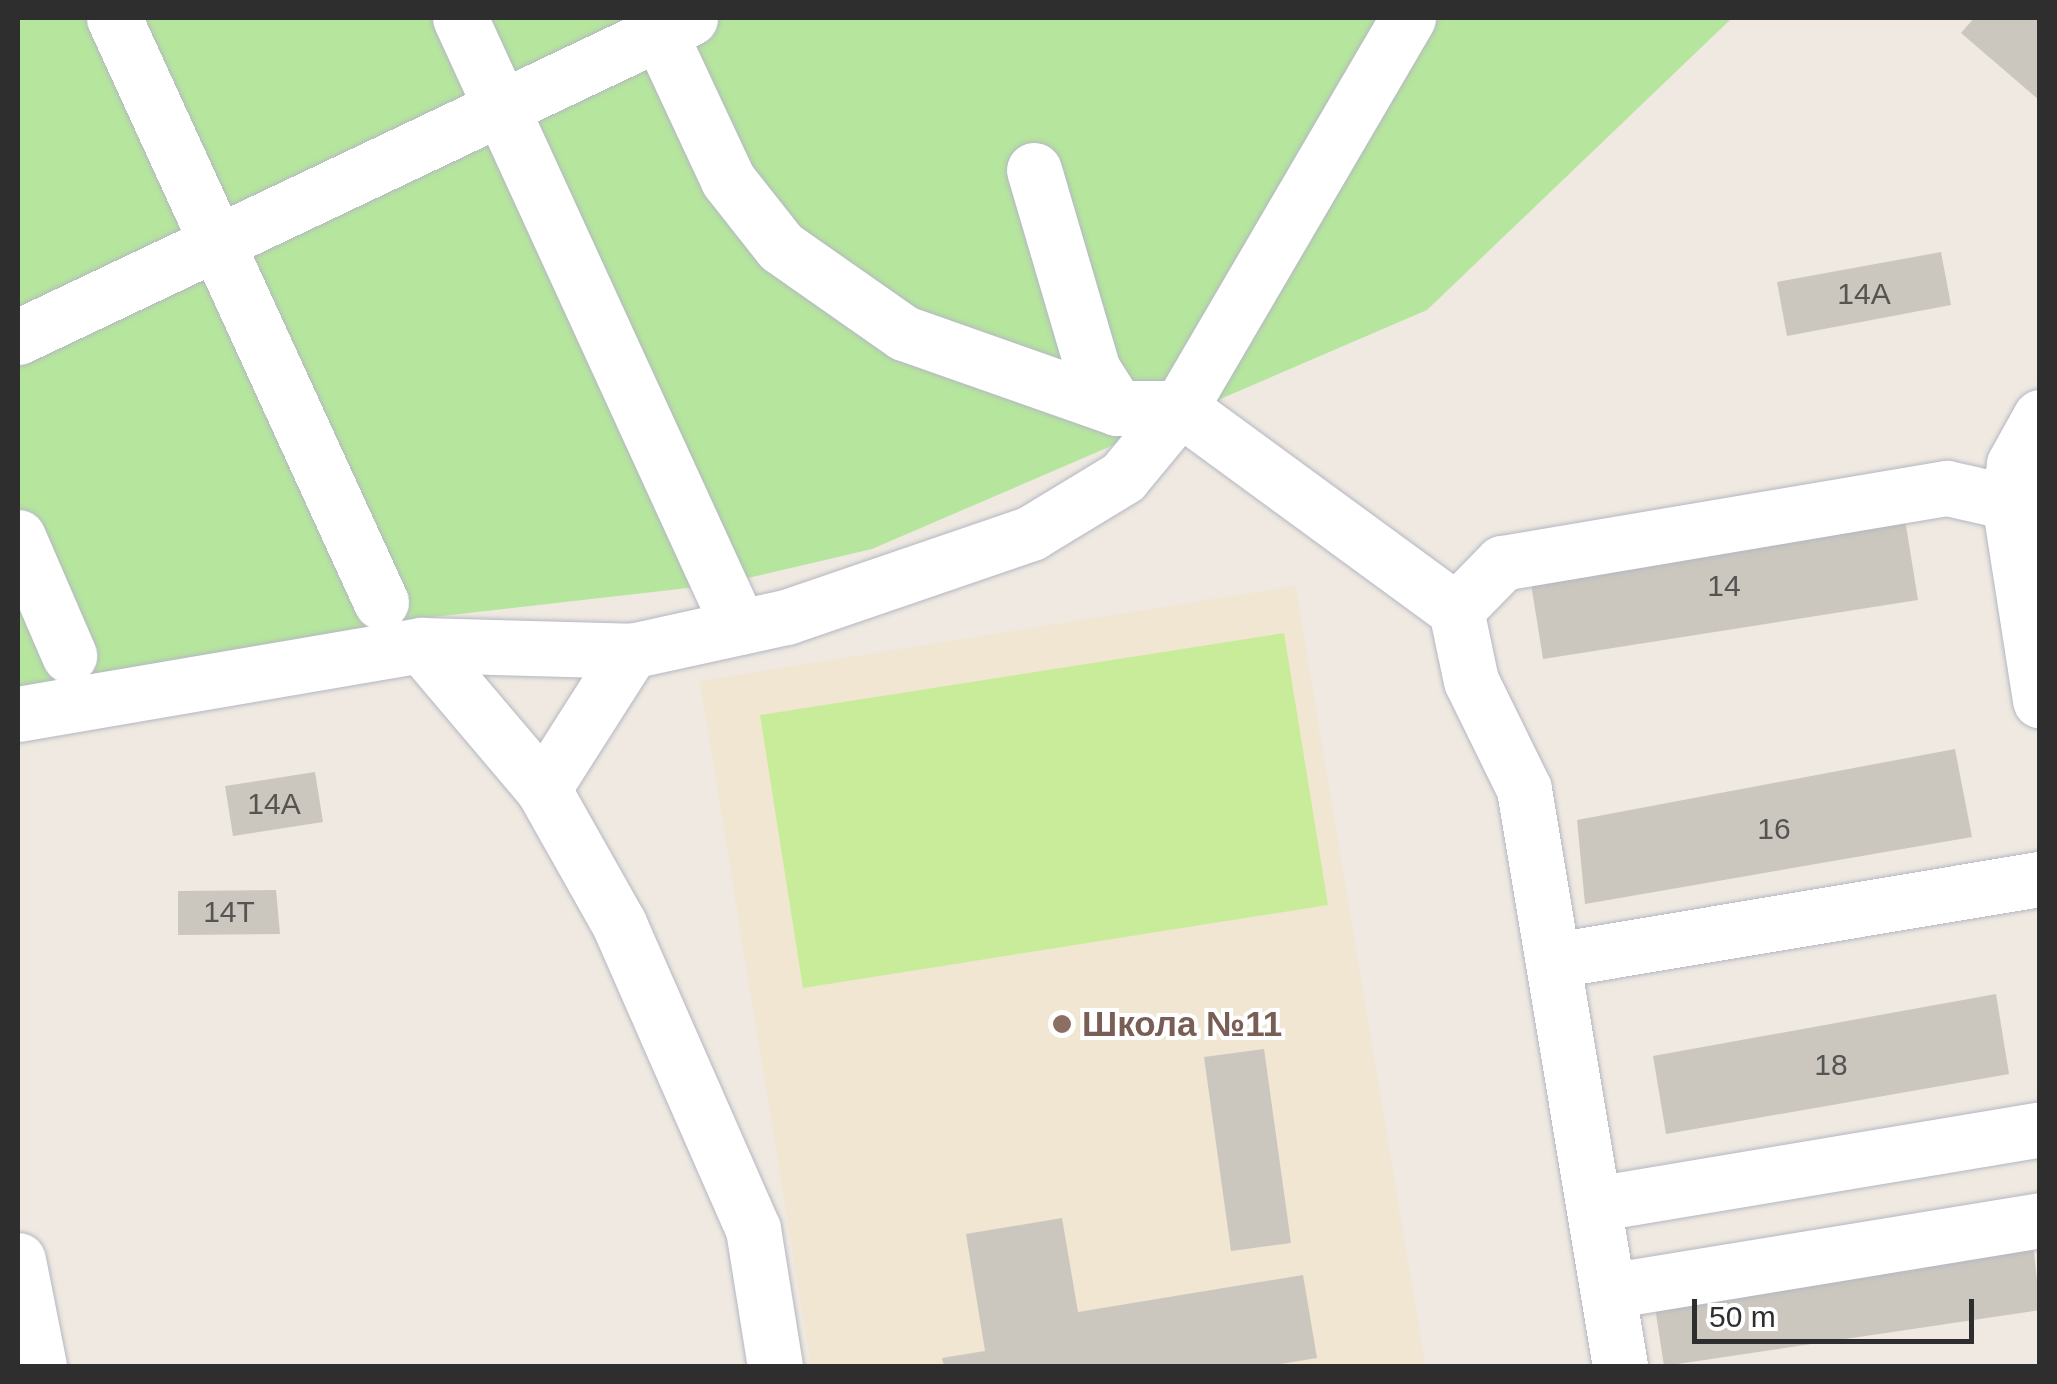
<!DOCTYPE html>
<meta charset="utf-8">
<style>
body{margin:0}
#map{position:relative;width:2057px;height:1384px;overflow:hidden;background:#efe9e1;font-family:Arial,sans-serif}
div>[style]{position:absolute}
.education>*{inset:0;background:#f0e6d1}
.green>*{inset:0;background:#b6e59e}
.pitch>*{inset:0;background:#c9ec9a}
.building>*{inset:0;background:#cbc7bf}
.roads{filter:drop-shadow(0 0 2px #b4b7c1) drop-shadow(0 0 2px #b4b7c1)}
.minor>*{height:55px;margin:-27.5px;padding:0 27.5px;transform-origin:27.5px;border-radius:27.5px;background:#fff}
.dots>*{width:28px;height:28px;translate:-50% -50%;box-sizing:border-box;border:5px solid #fff;border-radius:50%}
span{translate:-50% -50%;white-space:nowrap;text-align:center;line-height:1.15;-webkit-text-stroke:8px #fff;paint-order:stroke}
.number-label{font-size:30px;color:#555452}
.number-label span{-webkit-text-stroke-width:0}
.education-label{font-size:35px;color:#785e54;font-weight:700}
.left{translate:0 -50%;text-align:left}
.frame{position:absolute;inset:0;border:20px solid #2e2e2e;pointer-events:none}
.scale{position:absolute;left:1692px;top:1299px;width:282px;height:45px;box-sizing:border-box;border:5px solid #2e2e2e;border-top:0;padding-left:12px;font-size:30px;line-height:35px;white-space:nowrap;color:#2e2e2e;-webkit-text-stroke:8px #fff;paint-order:stroke}
</style>
<div id="map">
<div class="education">
<i style="clip-path:polygon(1295px 586px,1425px 1366px,811px 1366px,700px 681px)"></i>
</div>
<div class="green">
<i style="clip-path:polygon(18px 18px,1732px 18px,1427px 310px,872px 549px,723px 584px,397px 621px,18px 690px)"></i>
</div>
<div class="pitch">
<i style="clip-path:polygon(1284px 633px,1328px 905px,803px 988px,760px 715px)"></i>
</div>
<div class="building">
<i style="clip-path:polygon(1974px 18px,2040px 18px,2040px 101px,1961px 33px)"></i>
<i style="clip-path:polygon(1941px 252px,1951px 305px,1787px 336px,1777px 282px)"></i>
<i style="clip-path:polygon(1904px 513px,1918px 600px,1543px 659px,1529px 571px)"></i>
<i style="clip-path:polygon(1955px 749px,1972px 837px,1585px 904px,1577px 820px)"></i>
<i style="clip-path:polygon(315px 772px,323px 822px,233px 836px,225px 786px)"></i>
<i style="clip-path:polygon(276px 890px,280px 934px,178px 935px,178px 891px)"></i>
<i style="clip-path:polygon(1996px 994px,2009px 1074px,1666px 1134px,1653px 1056px)"></i>
<i style="clip-path:polygon(1264px 1049px,1291px 1243px,1231px 1251px,1204px 1057px)"></i>
<i style="clip-path:polygon(1062px 1218px,1078px 1312px,1303px 1275px,1317px 1358px,1268px 1366px,944px 1366px,942px 1358px,985px 1351px,966px 1234px)"></i>
<i style="clip-path:polygon(2033px 1243px,2040px 1310px,1664px 1366px,1654px 1301px)"></i>
</div>
<div class="roads">
<div class="minor">
<i style="left:114px;top:18px;width:642px;rotate:65.43deg"></i>
<i style="left:460px;top:18px;width:670px;rotate:65.39deg"></i>
<i style="left:659px;top:32px;width:163px;rotate:65deg"></i>
<i style="left:728px;top:180px;width:85px;rotate:51.7deg"></i>
<i style="left:781px;top:247px;width:150px;rotate:35deg"></i>
<i style="left:904px;top:333px;width:226px;rotate:19.4deg"></i>
<i style="left:1117px;top:408px;width:63px"></i>
<i style="left:1180px;top:408px;width:342px;rotate:36.2deg"></i>
<i style="left:1034px;top:170px;width:209px;rotate:73.6deg"></i>
<i style="left:1093px;top:370px;width:45px;rotate:57.7deg"></i>
<i style="left:18px;top:337px;width:744px;rotate:-25.39deg"></i>
<i style="left:2040px;top:417px;width:54px;rotate:119deg"></i>
<i style="left:2014px;top:464px;width:38px;rotate:97deg"></i>
<i style="left:2009px;top:502px;width:201px;rotate:81.1deg"></i>
<i style="left:18px;top:537px;width:129px;rotate:66.6deg"></i>
<i style="left:421px;top:645px;width:189px;rotate:49.7deg"></i>
<i style="left:543px;top:789px;width:155px;rotate:60.6deg"></i>
<i style="left:619px;top:924px;width:333px;rotate:66.3deg"></i>
<i style="left:753px;top:1229px;width:139px;rotate:80.9deg"></i>
<i style="left:18px;top:714px;width:409px;rotate:-9.7deg"></i>
<i style="left:421px;top:645px;width:210px;rotate:1.6deg"></i>
<i style="left:631px;top:651px;width:159px;rotate:-12.4deg"></i>
<i style="left:786px;top:617px;width:259px;rotate:-18.9deg"></i>
<i style="left:1031px;top:533px;width:108px;rotate:-31.3deg"></i>
<i style="left:1123px;top:477px;width:89px;rotate:-50.4deg"></i>
<i style="left:1180px;top:408px;width:452px;rotate:-59.7deg"></i>
<i style="left:543px;top:789px;width:164px;rotate:-57.5deg"></i>
<i style="left:1555px;top:960px;width:492px;rotate:-9.5deg"></i>
<i style="left:1594px;top:1204px;width:452px;rotate:-9.5deg"></i>
<i style="left:18px;top:1260px;width:108px;rotate:78.8deg"></i>
<i style="left:1608px;top:1291px;width:438px;rotate:-9.3deg"></i>
<i style="left:1620px;top:1366px;width:585px;rotate:-99.45deg"></i>
<i style="left:1524px;top:789px;width:120px;rotate:-116.1deg"></i>
<i style="left:1471px;top:681px;width:73px;rotate:-101.9deg"></i>
<i style="left:1456px;top:610px;width:66px;rotate:-45.6deg"></i>
<i style="left:1502px;top:563px;width:451px;rotate:-9.6deg"></i>
<i style="left:1947px;top:488px;width:64px;rotate:12.7deg"></i>
</div>
</div>
<div class="dots">
<i style="left:1062px;top:1024px;background:#8d6e63"></i>
</div>
<div class="number-label">
<span style="left:1864px;top:294px">14А</span>
<span style="left:1724px;top:586px">14</span>
<span style="left:274px;top:804px">14А</span>
<span style="left:1774px;top:829px">16</span>
<span style="left:229px;top:912px">14Т</span>
<span style="left:1831px;top:1065px">18</span>
</div>
<div class="education-label">
<span class="left" style="left:1082px;top:1024px">Школа №11</span>
</div>
<div class="frame"></div>
<div class="scale">50 m</div>
</div>
